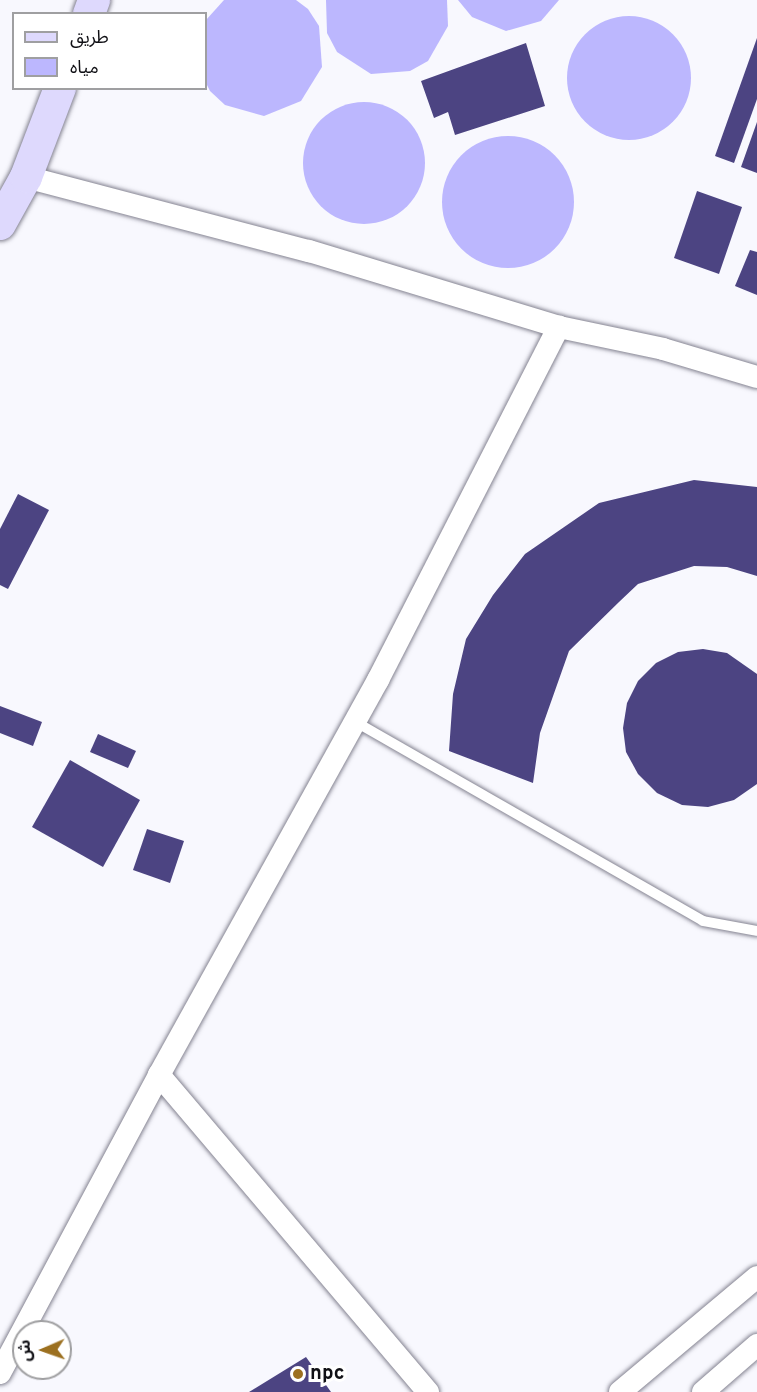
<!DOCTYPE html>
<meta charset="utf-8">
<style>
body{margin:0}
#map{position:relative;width:757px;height:1392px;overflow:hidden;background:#f8f8fe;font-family:Overpass,"Noto Sans Arabic",sans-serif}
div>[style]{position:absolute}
.water>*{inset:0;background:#bcb7fe}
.round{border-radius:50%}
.building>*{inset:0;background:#4c4482}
.roads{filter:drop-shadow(0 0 2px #848391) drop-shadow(0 0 2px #848391)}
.service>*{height:10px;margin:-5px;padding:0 5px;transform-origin:5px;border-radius:5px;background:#fff}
.minor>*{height:22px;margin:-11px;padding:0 11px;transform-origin:11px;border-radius:11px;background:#fff}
.secondary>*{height:32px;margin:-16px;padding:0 16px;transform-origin:16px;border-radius:16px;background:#ded9fd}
.dots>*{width:16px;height:16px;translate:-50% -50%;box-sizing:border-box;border:3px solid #fff;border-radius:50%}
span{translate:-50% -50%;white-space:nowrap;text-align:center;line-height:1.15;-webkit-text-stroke:6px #fff;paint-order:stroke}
.poi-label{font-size:20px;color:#101015;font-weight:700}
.left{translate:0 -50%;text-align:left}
.legend{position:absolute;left:12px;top:12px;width:195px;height:78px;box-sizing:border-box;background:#fff;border:2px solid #9f9fa1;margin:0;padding:8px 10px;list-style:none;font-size:18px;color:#101015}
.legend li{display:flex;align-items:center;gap:12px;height:30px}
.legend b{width:30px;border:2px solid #9f9fa1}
.north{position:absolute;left:12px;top:1320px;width:60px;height:60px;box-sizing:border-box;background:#fff;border:2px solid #9f9fa1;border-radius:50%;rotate:268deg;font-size:16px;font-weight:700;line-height:24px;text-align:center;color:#101015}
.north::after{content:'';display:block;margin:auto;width:21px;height:27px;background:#9c7020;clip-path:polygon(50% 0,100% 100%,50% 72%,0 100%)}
</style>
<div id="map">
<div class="water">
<i style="clip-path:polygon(224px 0,296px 0,308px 9px,319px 26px,322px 67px,301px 101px,264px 116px,225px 105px,210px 91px,206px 83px,206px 20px)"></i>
<i style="clip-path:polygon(326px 0,447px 0,448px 26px,428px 61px,410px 71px,371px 74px,337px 52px,327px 33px)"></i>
<i style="clip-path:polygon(458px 0,559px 0,541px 21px,506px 31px,472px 17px)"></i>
<i class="round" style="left:567px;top:16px;width:124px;height:124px"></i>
<i class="round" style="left:303px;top:102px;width:122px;height:122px"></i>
<i class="round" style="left:442px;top:136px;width:132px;height:132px"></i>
</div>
<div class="building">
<i style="clip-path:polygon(757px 38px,757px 99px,734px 163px,715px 156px)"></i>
<i style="clip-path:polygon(526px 43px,545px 106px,455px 135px,448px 112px,434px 118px,421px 81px)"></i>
<i style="clip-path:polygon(757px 122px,757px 173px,741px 167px)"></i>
<i style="clip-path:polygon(697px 191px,742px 207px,719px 274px,674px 258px)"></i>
<i style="clip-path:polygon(750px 250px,757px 252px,757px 295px,735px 286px)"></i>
<i style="clip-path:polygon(694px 480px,757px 487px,757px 576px,727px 567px,694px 566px,638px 584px,619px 602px,569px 651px,540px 733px,533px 783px,449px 751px,453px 694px,466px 639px,493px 595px,525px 554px,599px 503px)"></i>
<i style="clip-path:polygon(18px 494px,49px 510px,8px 589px,0 585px,0 529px)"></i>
<i style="clip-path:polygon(703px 649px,727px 653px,757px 674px,757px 784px,734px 800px,708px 807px,682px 805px,657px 793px,638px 774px,626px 752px,623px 728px,627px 703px,638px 681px,656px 663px,678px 652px)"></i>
<i style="clip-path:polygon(0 706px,42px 722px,33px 746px,0 733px)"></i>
<i style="clip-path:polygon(98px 734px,136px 751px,128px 768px,90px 752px)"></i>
<i style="clip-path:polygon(70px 760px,140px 800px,103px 867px,32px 827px)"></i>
<i style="clip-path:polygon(147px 829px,184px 841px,170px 883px,133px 870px)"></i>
<i style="clip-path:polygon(306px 1357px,331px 1392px,249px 1392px)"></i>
</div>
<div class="roads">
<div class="service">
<i style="left:354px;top:721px;width:402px;rotate:29.8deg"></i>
<i style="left:703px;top:921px;width:55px;rotate:10.5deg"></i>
</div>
<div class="minor">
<i style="left:26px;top:177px;width:293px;rotate:14.7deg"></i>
<i style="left:309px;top:251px;width:261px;rotate:16.9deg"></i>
<i style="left:559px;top:327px;width:106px;rotate:11.9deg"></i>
<i style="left:663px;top:349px;width:98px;rotate:16.6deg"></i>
<i style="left:0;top:1373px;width:338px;rotate:-61.9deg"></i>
<i style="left:428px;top:1392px;width:416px;rotate:-130.3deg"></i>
<i style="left:159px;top:1075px;width:452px;rotate:-61deg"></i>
<i style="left:378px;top:680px;width:397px;rotate:-62.9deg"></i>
<i style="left:620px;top:1392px;width:179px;rotate:-40deg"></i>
<i style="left:703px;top:1392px;width:72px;rotate:-41deg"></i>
</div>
<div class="secondary">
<i style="left:89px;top:14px;width:15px;rotate:-70deg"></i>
<i style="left:0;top:224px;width:54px;rotate:-61deg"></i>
<i style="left:26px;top:177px;width:95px;rotate:-69.1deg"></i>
</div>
</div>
<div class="dots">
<i style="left:298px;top:1374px;background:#9c7020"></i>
</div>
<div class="poi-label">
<span class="left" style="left:310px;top:1374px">npc</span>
</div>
<ul class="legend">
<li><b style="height:8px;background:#ded9fd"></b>طريق</li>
<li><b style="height:16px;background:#bcb7fe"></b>مياه</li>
</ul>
<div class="north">ش</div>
</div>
